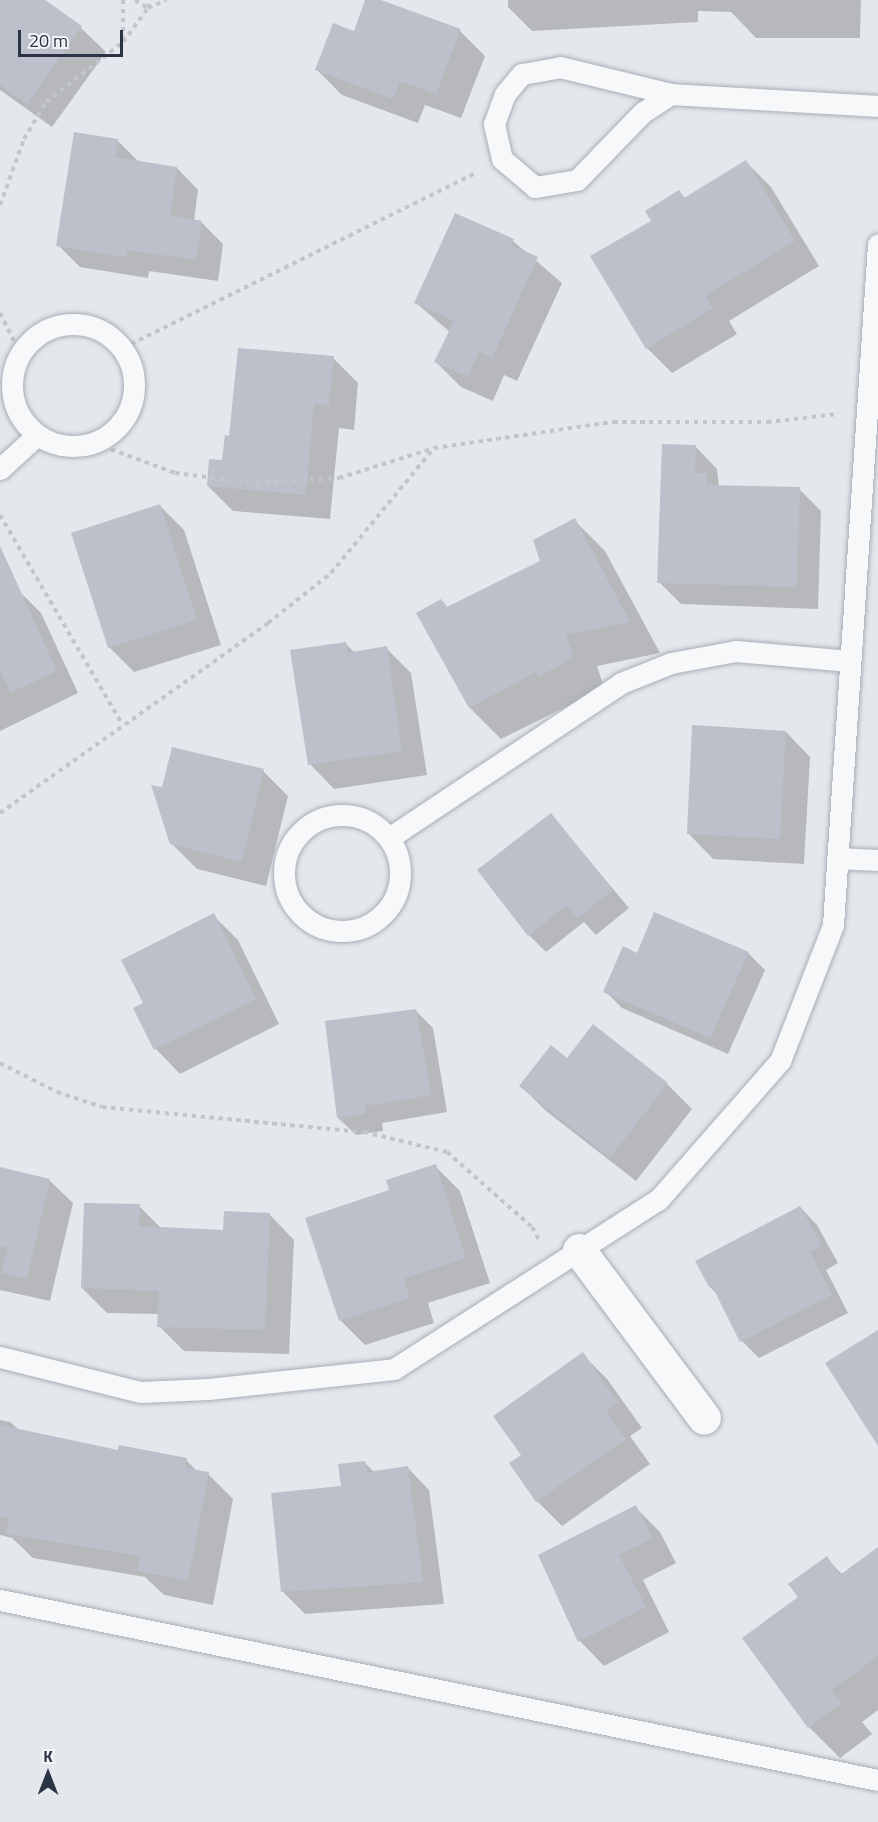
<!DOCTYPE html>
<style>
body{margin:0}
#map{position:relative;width:878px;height:1822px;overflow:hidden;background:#e4e7ec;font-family:"Titillium Web",sans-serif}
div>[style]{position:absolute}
.shadow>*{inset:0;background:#0003}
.building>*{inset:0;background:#bbc0ca}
.path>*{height:4px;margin-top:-2px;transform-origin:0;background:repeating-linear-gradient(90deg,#c2c5cb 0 4.5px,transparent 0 9px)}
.roads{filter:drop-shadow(0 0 2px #a9aeb7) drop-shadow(0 0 2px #a9aeb7)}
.service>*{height:21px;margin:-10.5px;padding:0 10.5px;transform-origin:10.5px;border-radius:10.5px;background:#f7f8fa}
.service>.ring{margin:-10.5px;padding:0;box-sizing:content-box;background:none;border:21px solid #f7f8fa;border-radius:50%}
.minor>*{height:33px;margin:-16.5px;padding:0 16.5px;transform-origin:16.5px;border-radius:16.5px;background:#f7f8fa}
span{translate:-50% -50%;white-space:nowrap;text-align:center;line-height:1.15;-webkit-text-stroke:4.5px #f4f6f9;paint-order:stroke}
.north{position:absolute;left:18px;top:1744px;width:60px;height:60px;-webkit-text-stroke:4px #f4f6f9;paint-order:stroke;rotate:0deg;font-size:16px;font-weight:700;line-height:24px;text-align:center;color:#2b3445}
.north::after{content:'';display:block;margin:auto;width:21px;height:27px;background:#2b3445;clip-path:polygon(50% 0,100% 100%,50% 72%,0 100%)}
.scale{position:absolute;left:18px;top:30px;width:105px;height:27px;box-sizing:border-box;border:3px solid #2b3445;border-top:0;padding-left:8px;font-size:18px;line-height:21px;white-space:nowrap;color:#2b3445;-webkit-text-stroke:4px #f4f6f9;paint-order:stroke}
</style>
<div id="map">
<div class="shadow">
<i style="clip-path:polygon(0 0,42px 0,81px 28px,106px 52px,52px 127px,0 90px)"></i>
<i style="clip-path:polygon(367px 0,377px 0,460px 31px,485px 56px,461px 118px,425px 105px,418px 123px,342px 95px,317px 70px,355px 33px)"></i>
<i style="clip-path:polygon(508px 0,861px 0,860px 38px,756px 38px,731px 12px,698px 11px,698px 22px,532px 31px,508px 7px)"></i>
<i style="clip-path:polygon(117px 140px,140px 163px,177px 168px,198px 190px,194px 221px,201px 222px,223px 244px,218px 281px,149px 271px,148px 278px,80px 267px,58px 245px)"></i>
<i style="clip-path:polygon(746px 162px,771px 187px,819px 266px,729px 321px,737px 334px,672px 373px,647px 348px,653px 221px,679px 192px,686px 199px)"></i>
<i style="clip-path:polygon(513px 241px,562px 283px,517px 381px,504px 375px,493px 401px,461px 387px,436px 362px,450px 332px,416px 303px)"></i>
<i style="clip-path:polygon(333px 358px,358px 383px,354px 430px,339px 428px,330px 519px,233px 511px,208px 486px,224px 462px,231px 437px)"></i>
<i style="clip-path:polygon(696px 447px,717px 469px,719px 487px,799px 489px,821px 511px,818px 609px,681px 604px,659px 582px)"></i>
<i style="clip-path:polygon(159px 505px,184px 530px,221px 645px,134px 672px,109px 647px)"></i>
<i style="clip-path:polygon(574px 520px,605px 551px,660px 653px,597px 666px,604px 688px,501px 739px,470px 708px,441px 601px,448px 608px,542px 562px)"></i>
<i style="clip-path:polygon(19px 591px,41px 613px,78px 693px,0 731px,0 600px)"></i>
<i style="clip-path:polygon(345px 643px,355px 653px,386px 648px,411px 673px,427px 775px,334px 789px,310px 764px)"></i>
<i style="clip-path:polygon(786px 732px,810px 757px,804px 864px,713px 859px,689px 834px)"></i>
<i style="clip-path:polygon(263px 771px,288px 796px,266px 886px,197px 869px,171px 843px,163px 789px)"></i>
<i style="clip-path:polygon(551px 815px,629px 908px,596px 935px,584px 922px,546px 952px,529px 935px)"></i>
<i style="clip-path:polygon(213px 915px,238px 940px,279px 1024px,180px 1074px,156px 1049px,145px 1003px)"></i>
<i style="clip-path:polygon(748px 953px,765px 970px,728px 1054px,622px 1008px,605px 991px,637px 955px)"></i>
<i style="clip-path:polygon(416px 1011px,433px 1028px,447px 1112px,382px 1123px,383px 1131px,356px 1135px,338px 1118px)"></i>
<i style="clip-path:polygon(594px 1026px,667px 1084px,692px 1109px,636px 1181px,546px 1111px,521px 1086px,567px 1060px)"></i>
<i style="clip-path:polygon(435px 1166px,460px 1191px,490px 1283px,428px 1303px,434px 1323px,365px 1345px,340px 1320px,391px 1191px)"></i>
<i style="clip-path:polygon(0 1169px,49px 1180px,73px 1203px,50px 1301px,0 1290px)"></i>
<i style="clip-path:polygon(139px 1206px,162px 1229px,224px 1232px,270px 1215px,294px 1240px,289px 1354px,184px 1351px,159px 1326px,159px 1314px,107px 1313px,82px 1288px)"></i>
<i style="clip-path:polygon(800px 1207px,817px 1225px,838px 1263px,826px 1270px,848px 1313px,759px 1358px,742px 1341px,718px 1295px,710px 1287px)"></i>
<i style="clip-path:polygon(582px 1354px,607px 1379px,642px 1428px,630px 1436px,650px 1464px,562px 1526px,537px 1501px,511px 1464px,523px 1455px)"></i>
<i style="clip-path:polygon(0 1420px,10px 1422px,19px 1430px,119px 1452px,186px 1460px,198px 1472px,208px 1474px,233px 1499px,213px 1605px,164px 1595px,145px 1577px,33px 1558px,12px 1538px,0 1535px)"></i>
<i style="clip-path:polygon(365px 1463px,374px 1472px,407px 1467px,429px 1490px,444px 1604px,305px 1614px,282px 1591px,343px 1487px)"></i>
<i style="clip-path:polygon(635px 1507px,660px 1532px,676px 1563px,643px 1580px,669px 1632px,604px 1666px,580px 1641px)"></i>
<i style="clip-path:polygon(878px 1549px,878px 1710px,862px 1722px,872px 1734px,840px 1758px,809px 1727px,826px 1558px,843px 1575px)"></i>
</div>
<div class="building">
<i style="clip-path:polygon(0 0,45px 0,82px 26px,27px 104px,0 85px)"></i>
<i style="clip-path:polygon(365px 0,381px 0,461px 29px,436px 94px,400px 81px,393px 99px,315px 70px,333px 23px,354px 31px)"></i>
<i style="clip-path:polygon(74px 132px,118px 139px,115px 157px,177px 167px,170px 215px,202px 221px,196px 260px,127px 250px,126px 257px,56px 246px)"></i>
<i style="clip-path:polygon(746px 160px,795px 241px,705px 296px,713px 308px,646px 349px,590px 256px,651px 221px,645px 211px,679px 190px,684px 198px)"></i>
<i style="clip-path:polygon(455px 213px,514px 239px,511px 245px,538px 257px,492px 358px,479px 352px,468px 377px,434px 362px,454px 321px,414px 303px)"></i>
<i style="clip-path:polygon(238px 348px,334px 356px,329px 405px,314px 404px,306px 495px,207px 486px,209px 459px,222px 460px,225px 435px,229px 436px)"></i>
<i style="clip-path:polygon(662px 444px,696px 445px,695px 473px,707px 473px,707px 485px,800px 487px,797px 587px,657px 583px)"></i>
<i style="clip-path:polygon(160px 504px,197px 620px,108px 648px,71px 533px)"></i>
<i style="clip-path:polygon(575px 518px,630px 622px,566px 635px,574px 657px,539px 677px,536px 672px,469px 708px,416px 613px,441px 599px,447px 607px,540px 561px,533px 540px)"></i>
<i style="clip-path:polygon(0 546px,57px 671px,10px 693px,0 671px)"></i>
<i style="clip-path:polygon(346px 642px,347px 653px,387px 646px,402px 751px,308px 765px,290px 650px)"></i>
<i style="clip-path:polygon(692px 725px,786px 731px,780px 839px,687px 834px)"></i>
<i style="clip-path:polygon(172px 747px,264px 769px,242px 862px,170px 844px,151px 785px,162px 787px)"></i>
<i style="clip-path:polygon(551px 813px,613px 890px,577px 918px,567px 905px,528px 936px,477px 870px)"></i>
<i style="clip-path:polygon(654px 912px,749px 952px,710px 1038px,603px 992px,623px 946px,637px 953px)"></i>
<i style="clip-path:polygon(214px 913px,256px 999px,154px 1050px,133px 1008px,143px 1003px,121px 960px)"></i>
<i style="clip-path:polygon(416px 1009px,431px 1095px,365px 1106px,366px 1114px,337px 1118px,325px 1021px)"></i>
<i style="clip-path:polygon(593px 1024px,668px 1083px,610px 1158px,519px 1086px,551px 1045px,567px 1058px)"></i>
<i style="clip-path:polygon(436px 1164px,466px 1258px,404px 1279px,410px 1298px,339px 1321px,305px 1218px,389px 1190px,386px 1180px)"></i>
<i style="clip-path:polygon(0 1167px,50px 1179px,27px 1279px,1px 1273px,7px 1248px,0 1246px)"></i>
<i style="clip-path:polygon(84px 1203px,140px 1204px,139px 1226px,223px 1230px,224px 1211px,270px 1213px,265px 1330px,157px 1327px,159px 1291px,81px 1288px)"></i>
<i style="clip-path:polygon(800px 1206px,822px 1246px,810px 1252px,832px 1295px,740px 1342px,712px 1286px,709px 1287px,695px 1261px)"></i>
<i style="clip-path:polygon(878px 1330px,878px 1446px,825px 1363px)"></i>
<i style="clip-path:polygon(583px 1352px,618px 1403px,606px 1411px,626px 1439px,536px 1502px,509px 1463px,521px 1455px,493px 1416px)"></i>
<i style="clip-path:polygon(0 1425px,118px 1450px,119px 1445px,187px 1458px,185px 1468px,209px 1472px,188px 1581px,137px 1571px,140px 1556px,6px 1534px,9px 1518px,0 1517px)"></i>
<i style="clip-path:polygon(365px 1461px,367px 1472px,408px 1466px,423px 1582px,281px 1592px,271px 1493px,341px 1486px,338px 1464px)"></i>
<i style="clip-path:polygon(636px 1505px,653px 1538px,619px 1555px,646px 1607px,578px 1642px,538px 1555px)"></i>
<i style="clip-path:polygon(878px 1547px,878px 1656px,832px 1690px,842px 1703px,808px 1728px,742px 1638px,798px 1597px,788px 1584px,827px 1556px,840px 1575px)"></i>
</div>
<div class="path">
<i style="left:123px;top:0;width:41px;rotate:90deg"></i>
<i style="left:135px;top:0;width:15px;rotate:32deg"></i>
<i style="left:148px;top:8px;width:9px;rotate:-63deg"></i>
<i style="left:0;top:205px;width:70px;rotate:-70deg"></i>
<i style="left:24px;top:139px;width:43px;rotate:-59.3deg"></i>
<i style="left:46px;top:102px;width:98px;rotate:-37.9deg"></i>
<i style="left:123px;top:42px;width:42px;rotate:-53.7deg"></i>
<i style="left:148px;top:8px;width:20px;rotate:-24deg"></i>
<i style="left:0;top:313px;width:45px;rotate:63.4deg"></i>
<i style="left:123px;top:348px;width:395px;rotate:-26.4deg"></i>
<i style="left:94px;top:443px;width:86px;rotate:20.3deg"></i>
<i style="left:175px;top:473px;width:82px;rotate:7deg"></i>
<i style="left:256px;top:483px;width:83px;rotate:-3.4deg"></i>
<i style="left:339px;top:478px;width:100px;rotate:-17.5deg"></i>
<i style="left:434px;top:448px;width:181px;rotate:-8.3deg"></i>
<i style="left:613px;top:422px;width:154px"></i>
<i style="left:767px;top:422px;width:72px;rotate:-6.3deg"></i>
<i style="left:0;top:515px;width:242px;rotate:59.7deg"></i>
<i style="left:0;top:813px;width:329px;rotate:-35.3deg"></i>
<i style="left:268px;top:623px;width:80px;rotate:-38.4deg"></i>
<i style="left:331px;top:573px;width:162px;rotate:-50.5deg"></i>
<i style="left:0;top:1063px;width:64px;rotate:27deg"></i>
<i style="left:57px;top:1092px;width:47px;rotate:18.4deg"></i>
<i style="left:102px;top:1107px;width:263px;rotate:5.5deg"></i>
<i style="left:364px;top:1132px;width:85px;rotate:13.5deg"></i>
<i style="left:447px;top:1152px;width:113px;rotate:41.4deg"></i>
<i style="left:532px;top:1227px;width:17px;rotate:62deg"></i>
</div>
<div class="roads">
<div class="service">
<i style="left:560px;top:67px;width:114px;rotate:13.7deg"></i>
<i style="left:671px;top:94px;width:33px;rotate:147deg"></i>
<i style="left:643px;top:112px;width:95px;rotate:134.1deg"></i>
<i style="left:577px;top:180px;width:43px;rotate:170.5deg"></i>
<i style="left:535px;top:187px;width:43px;rotate:-139.7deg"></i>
<i style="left:502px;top:159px;width:36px;rotate:-103deg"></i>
<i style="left:494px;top:124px;width:32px;rotate:-70deg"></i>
<i style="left:505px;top:94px;width:26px;rotate:-50deg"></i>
<i style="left:522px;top:74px;width:39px;rotate:-10deg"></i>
<i style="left:671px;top:94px;width:207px;rotate:3.3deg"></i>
<i class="ring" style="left:12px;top:324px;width:101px;height:101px"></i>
<i style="left:0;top:469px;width:50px;rotate:-42.6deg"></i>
<i class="ring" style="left:284px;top:815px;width:95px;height:95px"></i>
<i style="left:389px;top:838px;width:279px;rotate:-33.7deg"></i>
<i style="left:621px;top:683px;width:54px;rotate:-21.8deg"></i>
<i style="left:671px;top:663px;width:66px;rotate:-10.5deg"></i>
<i style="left:736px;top:651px;width:114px;rotate:5deg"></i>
<i style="left:837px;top:858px;width:41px;rotate:2.8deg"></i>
<i style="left:0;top:1357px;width:144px;rotate:14deg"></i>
<i style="left:140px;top:1392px;width:68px;rotate:-2.5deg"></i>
<i style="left:208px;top:1389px;width:187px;rotate:-6.1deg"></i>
<i style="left:394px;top:1369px;width:315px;rotate:-32.7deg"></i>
<i style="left:659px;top:1199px;width:184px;rotate:-48.8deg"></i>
<i style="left:780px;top:1061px;width:146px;rotate:-68.7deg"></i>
<i style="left:833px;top:925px;width:682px;rotate:-86.22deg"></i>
<i style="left:0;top:1600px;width:896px;rotate:11.59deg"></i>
</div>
<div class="minor">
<i style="left:579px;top:1250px;width:209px;rotate:53.3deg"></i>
</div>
</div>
<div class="north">K</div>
<div class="scale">20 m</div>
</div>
